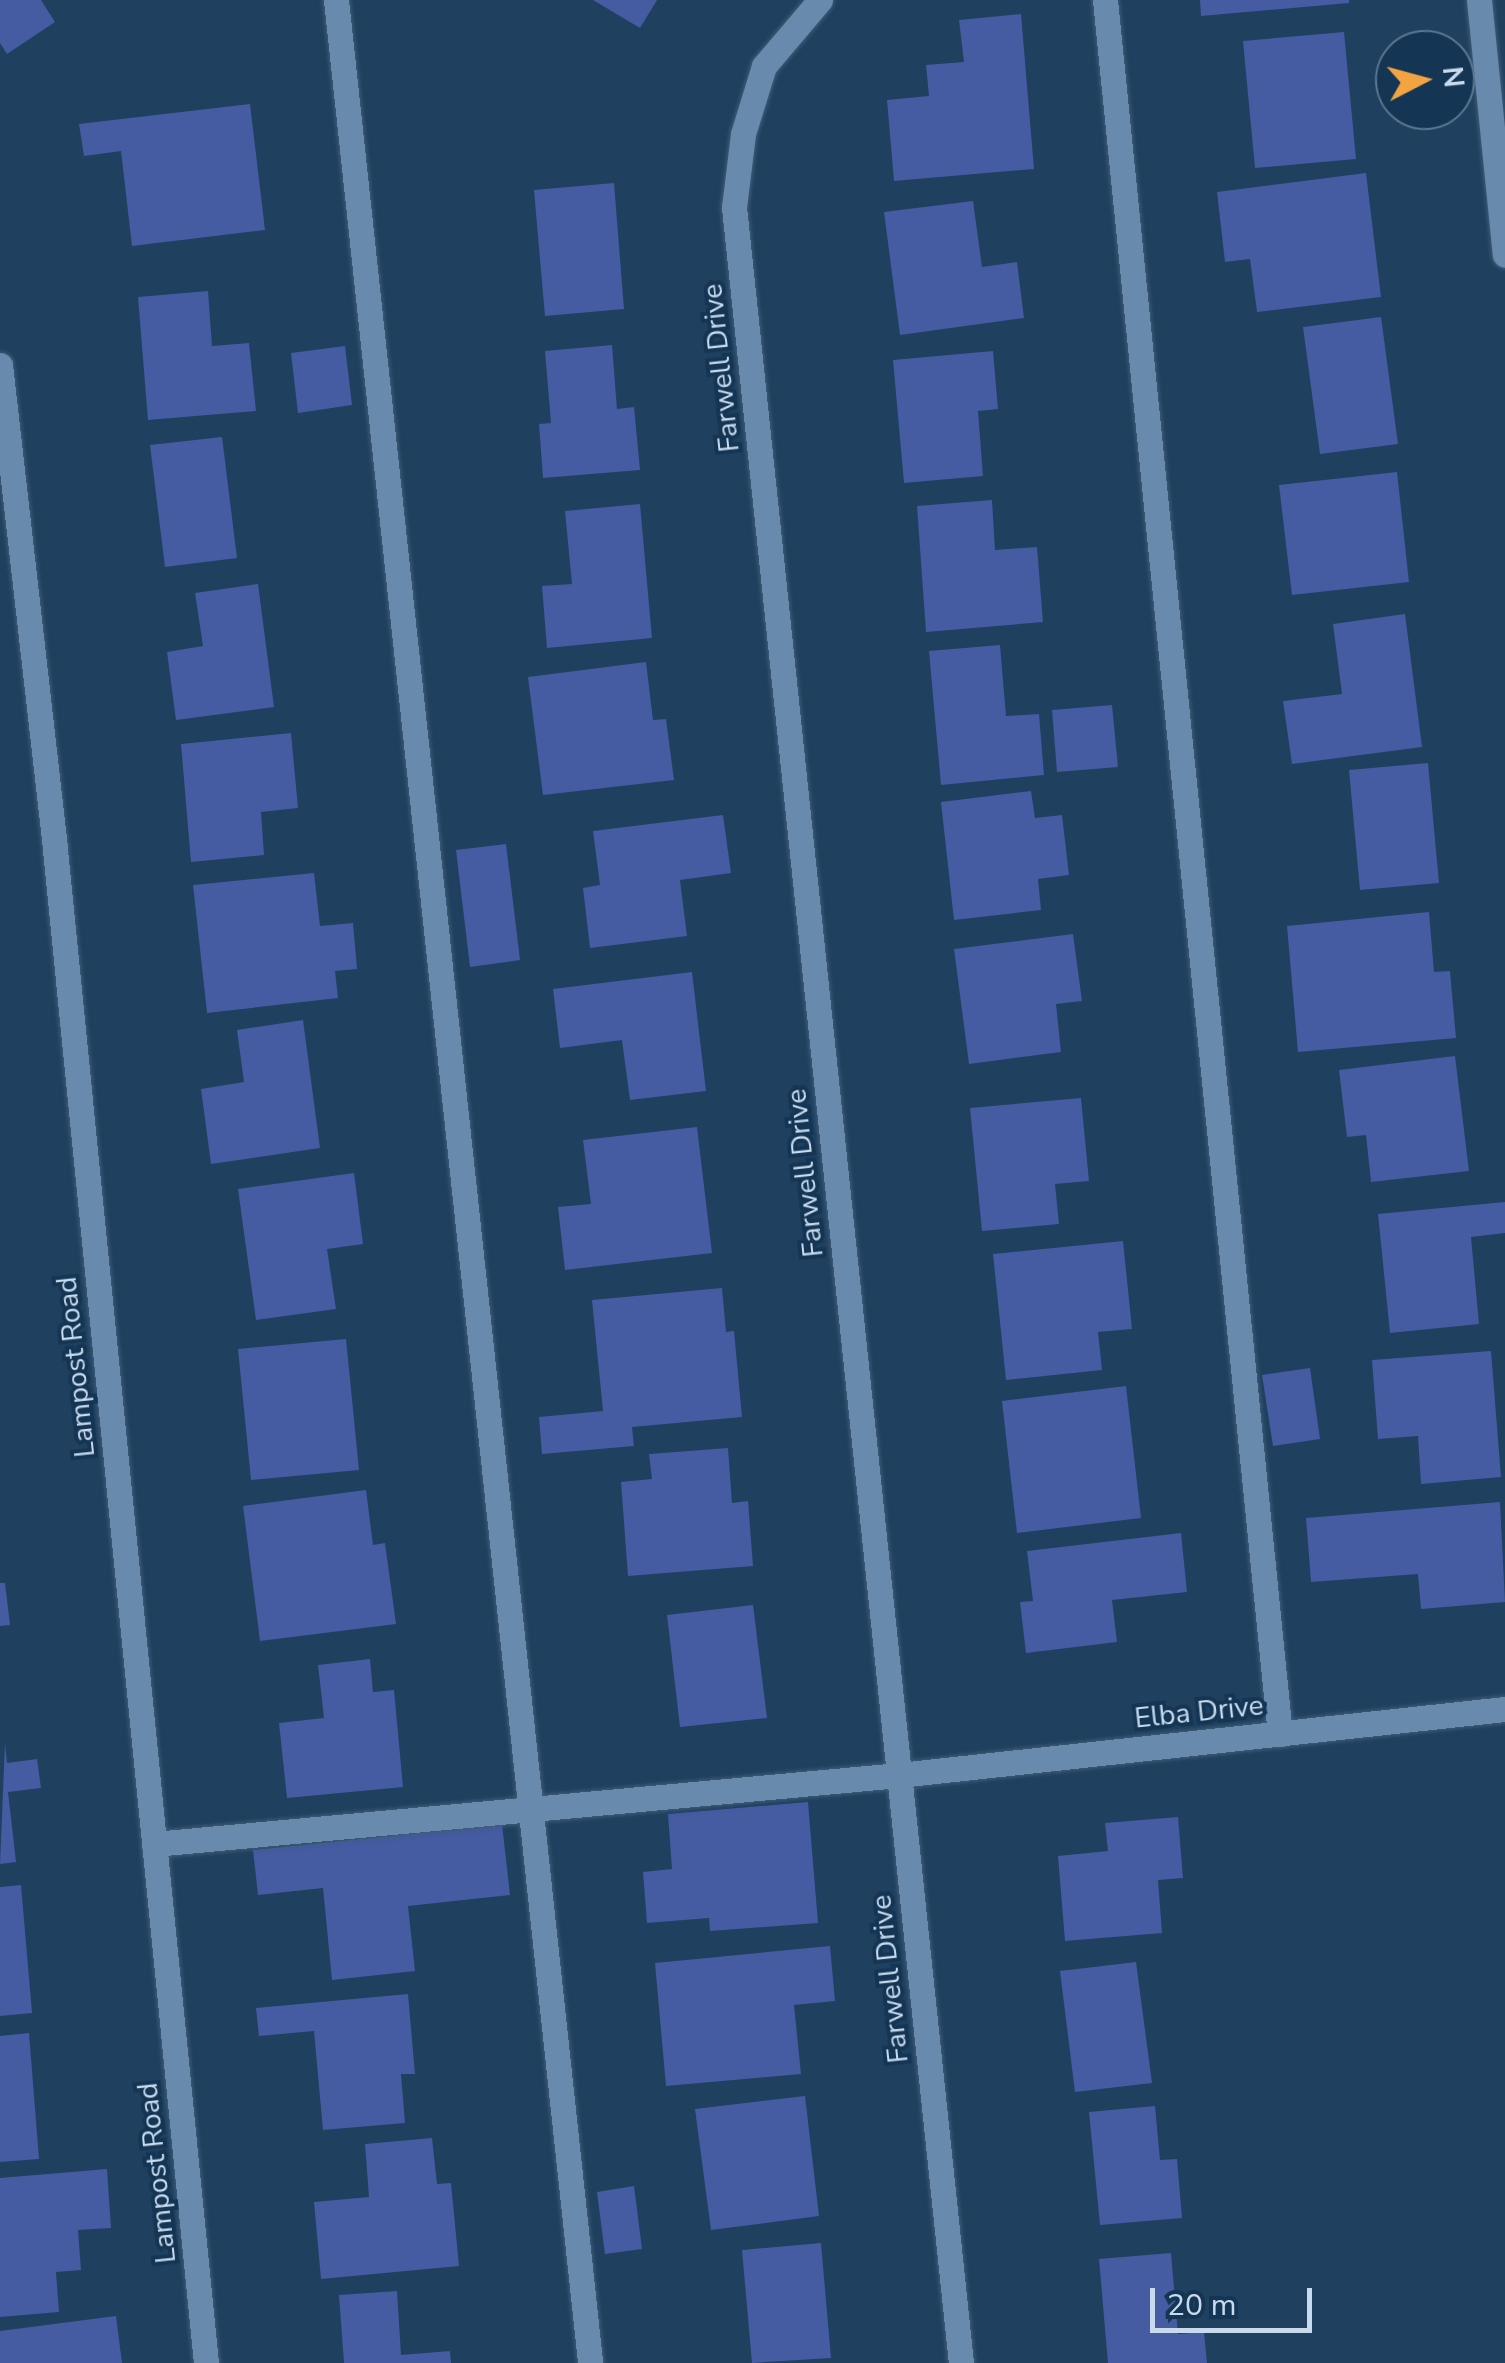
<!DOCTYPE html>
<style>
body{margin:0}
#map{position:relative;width:1505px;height:2363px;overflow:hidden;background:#1f405f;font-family:"Nunito Sans",sans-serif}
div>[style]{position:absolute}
.building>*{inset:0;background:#455ba2}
.roads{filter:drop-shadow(0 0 2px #3f5c76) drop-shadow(0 0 2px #3f5c76)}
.service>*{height:25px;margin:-12.5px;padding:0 12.5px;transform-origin:12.5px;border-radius:12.5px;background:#678aad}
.minor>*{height:25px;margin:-12.5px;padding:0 12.5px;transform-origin:12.5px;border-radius:12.5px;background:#678aad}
span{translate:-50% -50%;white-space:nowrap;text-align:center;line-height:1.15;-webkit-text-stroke:8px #143554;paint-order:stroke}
.street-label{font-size:28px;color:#c8dbee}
.north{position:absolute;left:1375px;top:30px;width:100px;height:100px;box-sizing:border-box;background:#143554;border:2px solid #5c7792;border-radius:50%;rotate:84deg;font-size:28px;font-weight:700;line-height:40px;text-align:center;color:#c8dbee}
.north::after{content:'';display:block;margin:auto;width:35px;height:45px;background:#f3a442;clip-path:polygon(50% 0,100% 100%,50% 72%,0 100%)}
.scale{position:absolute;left:1150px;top:2288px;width:162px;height:45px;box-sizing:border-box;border:5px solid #c8dbee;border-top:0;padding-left:12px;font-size:30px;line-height:35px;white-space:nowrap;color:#c8dbee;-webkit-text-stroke:8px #143554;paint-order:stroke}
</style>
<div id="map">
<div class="building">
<i style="clip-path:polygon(0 0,41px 0,55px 22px,7px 54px,0 43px)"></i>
<i style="clip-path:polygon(593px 0,657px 0,640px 28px)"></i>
<i style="clip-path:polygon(1200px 0,1349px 0,1349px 3px,1201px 16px)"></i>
<i style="clip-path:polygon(1021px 14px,1034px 169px,894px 181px,887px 100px,929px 96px,926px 65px,964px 62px,959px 20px)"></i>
<i style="clip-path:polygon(1344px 32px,1356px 159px,1255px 168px,1243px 41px)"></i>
<i style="clip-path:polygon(250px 104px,265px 230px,132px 246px,121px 151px,84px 156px,79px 124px)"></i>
<i style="clip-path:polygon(1366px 173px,1381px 297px,1257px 312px,1250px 259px,1225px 262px,1217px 192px)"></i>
<i style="clip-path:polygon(614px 183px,624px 309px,545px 316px,534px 190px)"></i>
<i style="clip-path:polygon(973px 201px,982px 267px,1017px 262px,1024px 318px,900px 335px,884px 212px)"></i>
<i style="clip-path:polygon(208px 291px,212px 346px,249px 343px,256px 411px,148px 420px,138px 297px)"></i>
<i style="clip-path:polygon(1381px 317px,1398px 444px,1320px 454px,1303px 327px)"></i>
<i style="clip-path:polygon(612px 345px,617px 409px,634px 407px,640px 470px,543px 478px,539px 424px,551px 423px,545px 351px)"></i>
<i style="clip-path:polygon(345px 346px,352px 405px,298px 413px,291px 353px)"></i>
<i style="clip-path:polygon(993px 351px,998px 409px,978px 411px,983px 476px,904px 483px,893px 360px)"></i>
<i style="clip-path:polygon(222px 437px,237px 558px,165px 567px,150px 445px)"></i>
<i style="clip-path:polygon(1397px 472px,1409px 582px,1292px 595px,1279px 485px)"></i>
<i style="clip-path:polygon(992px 500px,995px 550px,1037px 547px,1043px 622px,926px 632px,917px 506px)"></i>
<i style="clip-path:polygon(640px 504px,652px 638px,547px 648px,542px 586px,572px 584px,565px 511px)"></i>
<i style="clip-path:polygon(258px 584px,274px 707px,176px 720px,167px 652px,203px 646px,195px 593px)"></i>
<i style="clip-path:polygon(1405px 614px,1422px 747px,1292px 764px,1283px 701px,1342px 694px,1333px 624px)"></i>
<i style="clip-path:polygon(1000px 645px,1006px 716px,1039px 714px,1044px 775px,941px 785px,929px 651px)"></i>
<i style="clip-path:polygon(646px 662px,653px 720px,666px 719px,674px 780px,543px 795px,528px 677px)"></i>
<i style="clip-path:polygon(1112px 705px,1118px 767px,1057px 772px,1052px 710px)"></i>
<i style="clip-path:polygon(291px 733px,298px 808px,261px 812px,264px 855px,191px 862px,181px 744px)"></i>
<i style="clip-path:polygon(1428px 763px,1439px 883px,1360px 890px,1349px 770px)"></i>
<i style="clip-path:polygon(1031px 791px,1035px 818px,1062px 815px,1069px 875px,1038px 879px,1041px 910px,954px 920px,941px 802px)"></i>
<i style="clip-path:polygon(723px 815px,731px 873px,680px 880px,687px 936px,590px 948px,583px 888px,600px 885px,593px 831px)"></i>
<i style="clip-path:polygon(506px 844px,520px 960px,470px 967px,456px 850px)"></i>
<i style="clip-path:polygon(314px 873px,320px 926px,353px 923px,357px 969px,335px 971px,338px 998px,207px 1013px,193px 885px)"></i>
<i style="clip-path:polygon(1429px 912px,1434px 972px,1450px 971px,1456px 1038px,1298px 1052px,1287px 926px)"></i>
<i style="clip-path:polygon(1073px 934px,1082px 1001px,1056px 1004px,1061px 1052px,969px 1064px,954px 949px)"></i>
<i style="clip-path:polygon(692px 972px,706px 1091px,630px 1100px,622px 1040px,560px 1048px,553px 989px)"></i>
<i style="clip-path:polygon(303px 1020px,320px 1148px,211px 1164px,201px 1089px,244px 1082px,237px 1030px)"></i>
<i style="clip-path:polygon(1455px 1056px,1469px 1171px,1371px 1182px,1366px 1135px,1347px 1137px,1339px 1070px)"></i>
<i style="clip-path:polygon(1081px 1098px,1089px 1181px,1055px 1184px,1059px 1224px,982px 1231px,970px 1108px)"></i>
<i style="clip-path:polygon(697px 1127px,712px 1253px,565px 1270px,558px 1207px,591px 1204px,583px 1140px)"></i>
<i style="clip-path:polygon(354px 1173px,363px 1244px,327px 1249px,336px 1309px,256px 1320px,238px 1189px)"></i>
<i style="clip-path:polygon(1505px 1202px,1505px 1233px,1471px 1237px,1479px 1324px,1390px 1333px,1378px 1214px)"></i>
<i style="clip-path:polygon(1123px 1241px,1132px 1329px,1098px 1332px,1102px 1370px,1006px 1380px,993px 1254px)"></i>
<i style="clip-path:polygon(722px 1288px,726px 1332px,734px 1331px,742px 1417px,632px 1427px,634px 1446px,542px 1454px,539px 1417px,603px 1411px,592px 1300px)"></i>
<i style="clip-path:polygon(346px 1339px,359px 1470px,251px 1480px,238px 1349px)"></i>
<i style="clip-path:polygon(1491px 1351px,1501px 1477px,1421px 1484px,1418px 1436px,1378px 1439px,1372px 1360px)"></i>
<i style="clip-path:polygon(1310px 1368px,1320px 1439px,1273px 1446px,1262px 1375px)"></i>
<i style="clip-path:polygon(1126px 1386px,1141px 1518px,1017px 1533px,1002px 1401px)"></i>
<i style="clip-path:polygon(728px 1448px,732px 1503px,748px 1501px,753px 1566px,628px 1576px,621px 1482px,652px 1479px,649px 1454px)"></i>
<i style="clip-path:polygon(366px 1490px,373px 1545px,385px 1543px,396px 1624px,260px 1641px,243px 1506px)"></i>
<i style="clip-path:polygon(1500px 1502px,1505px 1602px,1421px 1609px,1418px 1574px,1311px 1582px,1306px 1518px)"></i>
<i style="clip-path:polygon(1181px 1533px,1187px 1592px,1112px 1600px,1117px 1642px,1026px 1653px,1020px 1602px,1033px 1601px,1027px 1551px)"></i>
<i style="clip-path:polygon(0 1583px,5px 1583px,10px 1625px,0 1626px)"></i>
<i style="clip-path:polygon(753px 1605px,767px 1718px,680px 1727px,667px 1615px)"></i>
<i style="clip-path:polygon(370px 1659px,373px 1692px,394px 1690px,403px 1787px,287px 1798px,279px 1723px,324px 1718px,318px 1665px)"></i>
<i style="clip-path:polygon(5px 1743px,7px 1763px,37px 1759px,41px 1788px,8px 1792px,16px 1862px,0 1864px)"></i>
<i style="clip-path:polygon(808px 1802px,818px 1923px,710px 1931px,709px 1918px,647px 1923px,643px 1872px,672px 1869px,668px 1814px)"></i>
<i style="clip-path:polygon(1178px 1817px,1183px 1878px,1158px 1880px,1162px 1933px,1065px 1941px,1058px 1856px,1108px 1851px,1105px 1823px)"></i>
<i style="clip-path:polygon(502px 1824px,510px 1895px,408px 1906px,415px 1971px,332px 1980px,323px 1888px,258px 1895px,253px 1850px)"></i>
<i style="clip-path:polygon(21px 1885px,32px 2013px,0 2016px,0 1887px)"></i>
<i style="clip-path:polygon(830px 1946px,835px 2001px,794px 2005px,801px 2074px,666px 2086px,655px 1963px)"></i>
<i style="clip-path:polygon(1136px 1962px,1152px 2083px,1075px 2092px,1060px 1971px)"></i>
<i style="clip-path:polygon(408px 1994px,415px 2074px,401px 2074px,405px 2123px,323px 2130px,314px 2031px,259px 2036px,256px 2008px)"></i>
<i style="clip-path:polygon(29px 2033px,39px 2159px,0 2162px,0 2036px)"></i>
<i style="clip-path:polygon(805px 2096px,819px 2216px,711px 2230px,695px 2109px)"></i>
<i style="clip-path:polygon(1155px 2106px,1160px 2160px,1177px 2159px,1182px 2218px,1100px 2225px,1089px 2112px)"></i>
<i style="clip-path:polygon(432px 2138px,437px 2184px,451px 2183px,459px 2266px,321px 2279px,314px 2202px,369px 2197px,365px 2144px)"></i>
<i style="clip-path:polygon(107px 2169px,111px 2228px,78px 2230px,81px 2270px,56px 2272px,59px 2312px,0 2317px,0 2178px)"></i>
<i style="clip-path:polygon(634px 2186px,642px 2249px,605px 2254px,597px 2192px)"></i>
<i style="clip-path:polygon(821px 2243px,831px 2358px,752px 2363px,742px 2250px)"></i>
<i style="clip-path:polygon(1171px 2253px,1178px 2334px,1204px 2332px,1207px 2363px,1108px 2363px,1099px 2259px)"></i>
<i style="clip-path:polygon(397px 2291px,401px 2355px,450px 2351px,451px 2363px,344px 2363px,339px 2295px)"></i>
<i style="clip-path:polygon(116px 2316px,122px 2363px,0 2363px,0 2331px)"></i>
</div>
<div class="roads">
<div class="service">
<i style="left:336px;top:0;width:2377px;rotate:83.86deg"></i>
<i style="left:1105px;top:0;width:1743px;rotate:84.24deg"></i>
<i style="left:154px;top:1844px;width:748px;rotate:-5.29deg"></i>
</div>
<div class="minor">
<i style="left:820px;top:0;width:87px;rotate:130.3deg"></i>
<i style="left:764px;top:66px;width:71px;rotate:107.2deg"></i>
<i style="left:743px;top:134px;width:74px;rotate:97deg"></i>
<i style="left:734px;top:207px;width:2168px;rotate:83.99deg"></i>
<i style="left:1479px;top:0;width:256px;rotate:84.2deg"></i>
<i style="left:0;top:365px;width:488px;rotate:83.5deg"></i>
<i style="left:55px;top:850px;width:1521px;rotate:84.3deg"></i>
<i style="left:899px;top:1775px;width:610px;rotate:-6.22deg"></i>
</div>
</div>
<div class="street-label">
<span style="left:721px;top:368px;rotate:-96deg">Farwell Drive</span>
<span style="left:805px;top:1173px;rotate:-96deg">Farwell Drive</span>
<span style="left:76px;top:1367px;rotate:-96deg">Lampost Road</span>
<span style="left:1199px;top:1712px;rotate:-6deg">Elba Drive</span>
<span style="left:890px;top:1979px;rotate:-96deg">Farwell Drive</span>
<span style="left:157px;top:2173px;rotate:-96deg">Lampost Road</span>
</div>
<div class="north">N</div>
<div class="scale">20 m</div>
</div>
